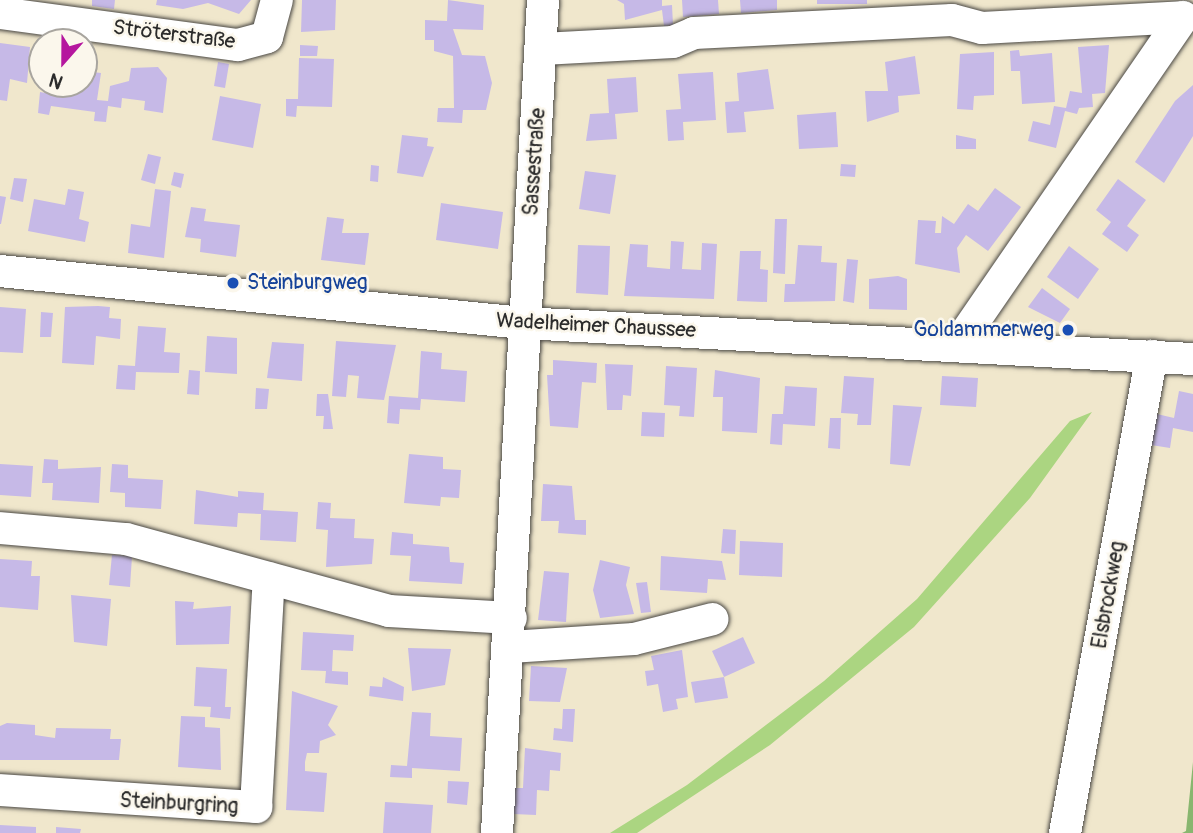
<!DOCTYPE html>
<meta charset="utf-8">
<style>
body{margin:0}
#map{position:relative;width:1193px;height:833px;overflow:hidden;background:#f0e7cc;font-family:Pangolin,sans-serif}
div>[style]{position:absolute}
.green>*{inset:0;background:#abd581}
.forest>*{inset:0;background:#88b66f}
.building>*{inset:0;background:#c6b9e7}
.roads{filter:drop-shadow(0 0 2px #494743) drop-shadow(0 0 2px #494743)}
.minor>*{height:32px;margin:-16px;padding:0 16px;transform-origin:16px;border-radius:16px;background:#fff}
.dots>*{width:19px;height:19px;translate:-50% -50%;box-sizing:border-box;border:4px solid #fbf7ec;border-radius:50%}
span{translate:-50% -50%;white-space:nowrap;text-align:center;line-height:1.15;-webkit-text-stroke:5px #fbf7ec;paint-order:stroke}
.street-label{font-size:21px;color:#2b2b2b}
.transit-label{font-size:21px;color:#164399}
.left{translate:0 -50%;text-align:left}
.right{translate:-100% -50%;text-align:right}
.north{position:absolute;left:28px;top:28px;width:70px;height:70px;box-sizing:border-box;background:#fbf7ec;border:2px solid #a8a59f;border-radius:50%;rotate:201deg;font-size:19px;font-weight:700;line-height:28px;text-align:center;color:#2b2b2b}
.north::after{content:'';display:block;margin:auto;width:24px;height:32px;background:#b5179e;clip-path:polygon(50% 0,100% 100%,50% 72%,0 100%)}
</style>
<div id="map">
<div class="green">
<i style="clip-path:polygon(1092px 412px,1030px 498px,914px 627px,770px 745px,637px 833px,610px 833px,687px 785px,824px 681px,917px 599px,1070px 421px)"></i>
</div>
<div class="forest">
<i style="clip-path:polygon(1193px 762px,1193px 833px,1182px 833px,1186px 831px)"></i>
</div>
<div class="building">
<i style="clip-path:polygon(92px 0,115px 0,114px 9px,92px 6px)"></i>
<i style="clip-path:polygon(157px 0,251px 0,239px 14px,208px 3px,183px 9px,156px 5px)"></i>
<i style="clip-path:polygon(302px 0,336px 0,335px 30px,301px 32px)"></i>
<i style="clip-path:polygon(448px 0,484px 5px,483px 30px,453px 29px,462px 55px,485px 56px,492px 83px,486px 110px,463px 110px,462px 123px,437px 122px,438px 108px,454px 108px,453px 56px,434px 51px,434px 40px,425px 40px,425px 20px,447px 21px)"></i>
<i style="clip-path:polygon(617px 0,662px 0,662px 6px,672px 5px,673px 25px,664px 26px,662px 10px,625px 20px,624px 4px)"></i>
<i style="clip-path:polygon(682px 0,718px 0,719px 14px,683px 17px)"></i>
<i style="clip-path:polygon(740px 0,777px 0,777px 10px,741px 13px)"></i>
<i style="clip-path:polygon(817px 0,867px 0,867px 4px,817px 4px)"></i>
<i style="clip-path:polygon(0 43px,30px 47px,27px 83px,10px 79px,7px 101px,0 100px)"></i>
<i style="clip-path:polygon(300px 45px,318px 46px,317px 56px,300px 56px)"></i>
<i style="clip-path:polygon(1109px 45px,1105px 93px,1092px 94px,1093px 107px,1079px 108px,1077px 114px,1065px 111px,1056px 148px,1028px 141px,1033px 121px,1050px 125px,1054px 106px,1066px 108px,1070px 91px,1082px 93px,1078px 47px)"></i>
<i style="clip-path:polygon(1019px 50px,1020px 56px,1052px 53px,1055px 102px,1022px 104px,1020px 71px,1011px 71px,1010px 51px)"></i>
<i style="clip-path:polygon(994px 52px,994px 95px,974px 96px,973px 110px,957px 109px,960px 54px)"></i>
<i style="clip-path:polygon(915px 56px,920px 94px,898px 96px,899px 112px,867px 122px,865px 91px,888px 91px,885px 62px)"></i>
<i style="clip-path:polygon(299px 58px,334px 59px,332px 107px,297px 106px,296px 117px,286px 116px,286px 99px,298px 99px)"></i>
<i style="clip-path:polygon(218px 62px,229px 64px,225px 88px,214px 86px)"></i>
<i style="clip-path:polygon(158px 67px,167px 78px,163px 113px,144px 110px,145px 101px,122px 98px,121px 108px,108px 106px,106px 122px,94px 121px,95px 112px,51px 106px,49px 115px,38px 113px,40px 92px,51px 94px,53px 84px,84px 84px,84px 71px,101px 73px,97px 100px,108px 101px,110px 86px,129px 81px,131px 68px)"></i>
<i style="clip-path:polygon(768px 69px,774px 109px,744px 112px,746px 132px,727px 133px,725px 102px,739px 101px,737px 73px)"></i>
<i style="clip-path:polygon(713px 72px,716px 120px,683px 122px,684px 140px,668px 141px,666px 110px,681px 109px,678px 74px)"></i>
<i style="clip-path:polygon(636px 77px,638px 112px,615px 114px,617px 139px,586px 141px,590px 114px,609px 113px,607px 79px)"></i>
<i style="clip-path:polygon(1193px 85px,1193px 136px,1164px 183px,1135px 162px,1175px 101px)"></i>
<i style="clip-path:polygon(220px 96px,261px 104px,253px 148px,212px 140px)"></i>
<i style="clip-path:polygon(836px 112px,838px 147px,799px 149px,797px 115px)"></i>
<i style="clip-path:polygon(402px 135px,428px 138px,427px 146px,434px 147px,423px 177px,397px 173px)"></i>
<i style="clip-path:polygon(956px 135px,976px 139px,976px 149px,956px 149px)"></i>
<i style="clip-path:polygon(148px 154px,161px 157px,155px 184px,141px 180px)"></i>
<i style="clip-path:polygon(841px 164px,856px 165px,855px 177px,840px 176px)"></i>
<i style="clip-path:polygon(371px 165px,379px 166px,378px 182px,370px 181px)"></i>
<i style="clip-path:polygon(585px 171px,616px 175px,610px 214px,579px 209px)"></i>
<i style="clip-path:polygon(174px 172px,184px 174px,181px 188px,171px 185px)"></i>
<i style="clip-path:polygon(14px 178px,27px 179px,23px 202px,10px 199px)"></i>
<i style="clip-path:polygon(1118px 179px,1146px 200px,1127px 226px,1139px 235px,1127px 252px,1102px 234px,1111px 222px,1096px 210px)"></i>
<i style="clip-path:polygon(995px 188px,1021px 207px,988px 251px,966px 235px,957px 248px,960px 273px,915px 264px,918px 220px,936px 221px,935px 233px,941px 233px,942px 216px,954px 224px,968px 204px,978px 211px)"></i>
<i style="clip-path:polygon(68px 189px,84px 192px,79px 219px,89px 222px,85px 242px,28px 231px,34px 199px,65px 205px)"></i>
<i style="clip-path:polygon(155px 189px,171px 191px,164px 258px,128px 253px,131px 224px,150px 227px)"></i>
<i style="clip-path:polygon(0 196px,6px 197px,1px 224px,0 224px)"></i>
<i style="clip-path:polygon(441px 203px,503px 212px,498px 249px,436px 240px)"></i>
<i style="clip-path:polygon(191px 207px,206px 209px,204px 221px,240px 225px,236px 257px,200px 252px,201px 239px,185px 237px)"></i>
<i style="clip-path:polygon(327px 217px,344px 219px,342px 233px,369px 233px,365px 265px,321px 260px)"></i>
<i style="clip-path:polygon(775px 219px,787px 219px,785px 274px,773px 273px)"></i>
<i style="clip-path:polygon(671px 241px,684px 242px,682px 269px,701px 270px,702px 243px,717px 244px,714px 299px,624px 296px,630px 244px,648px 245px,647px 267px,670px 269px)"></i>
<i style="clip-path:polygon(578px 245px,610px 246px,608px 295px,576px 293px)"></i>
<i style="clip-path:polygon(798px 245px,822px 246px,821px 262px,837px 263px,835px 301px,784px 302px,785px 284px,795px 284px)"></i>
<i style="clip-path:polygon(1069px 246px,1099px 269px,1078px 299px,1047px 277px)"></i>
<i style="clip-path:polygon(740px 251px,761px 251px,760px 269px,768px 270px,767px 302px,737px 301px)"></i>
<i style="clip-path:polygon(847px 259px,858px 260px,854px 303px,843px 301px)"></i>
<i style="clip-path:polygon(898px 276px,907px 279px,907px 310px,869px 309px,869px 279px)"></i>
<i style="clip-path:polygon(1042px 288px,1070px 309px,1060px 323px,1028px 307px)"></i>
<i style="clip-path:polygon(98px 306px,110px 307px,109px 318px,121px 319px,120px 339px,96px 336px,94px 365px,62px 363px,65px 307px)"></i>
<i style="clip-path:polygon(0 307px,26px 309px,23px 353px,0 352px)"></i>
<i style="clip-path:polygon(41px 312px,53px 313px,51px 337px,40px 337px)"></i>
<i style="clip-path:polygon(138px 326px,166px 328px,164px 352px,180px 353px,179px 373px,136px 372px,135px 390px,116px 389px,118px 365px,135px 366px)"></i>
<i style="clip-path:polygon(207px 336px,237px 338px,237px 374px,205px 372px)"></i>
<i style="clip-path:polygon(336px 341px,396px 345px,384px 400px,357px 398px,359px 376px,348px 375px,346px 397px,332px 396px)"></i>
<i style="clip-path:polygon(272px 342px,304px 344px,302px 381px,267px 378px)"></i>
<i style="clip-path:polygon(421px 351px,442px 353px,441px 369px,467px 371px,465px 402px,421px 399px,420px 410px,400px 409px,399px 424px,387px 423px,389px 396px,418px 398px)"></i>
<i style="clip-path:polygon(553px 360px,597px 363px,596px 383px,582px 382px,578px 428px,550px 426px,547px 375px,553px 375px)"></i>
<i style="clip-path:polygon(605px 364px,633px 365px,631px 396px,623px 395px,622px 410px,607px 410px)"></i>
<i style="clip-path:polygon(666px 366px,697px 368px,694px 417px,679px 416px,680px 406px,664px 405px)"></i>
<i style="clip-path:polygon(189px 370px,200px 371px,199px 395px,187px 394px)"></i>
<i style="clip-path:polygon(715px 370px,760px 378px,757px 433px,722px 431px,723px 397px,713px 397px)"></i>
<i style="clip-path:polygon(844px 376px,874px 378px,871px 425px,857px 425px,858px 414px,841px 413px)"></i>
<i style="clip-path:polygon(942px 376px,978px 378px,976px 407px,940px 405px)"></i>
<i style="clip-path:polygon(785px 386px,817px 388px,815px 426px,783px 424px,782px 445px,770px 444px,772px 414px,783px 414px)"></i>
<i style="clip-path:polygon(256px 388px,269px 389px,267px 409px,255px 409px)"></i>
<i style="clip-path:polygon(1179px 391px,1193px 394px,1193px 432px,1173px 428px,1170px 448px,1151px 445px,1157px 414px,1174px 418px)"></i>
<i style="clip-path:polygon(317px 394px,328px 394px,333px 429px,323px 429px,324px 416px,316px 416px)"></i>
<i style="clip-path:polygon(893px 405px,922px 407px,910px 466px,890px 464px)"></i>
<i style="clip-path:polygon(642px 412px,665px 413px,664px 437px,641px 436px)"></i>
<i style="clip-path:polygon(830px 418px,841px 418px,840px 449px,828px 448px)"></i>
<i style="clip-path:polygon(409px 454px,443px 457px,443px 469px,461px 470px,459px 498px,441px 497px,440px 506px,404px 503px)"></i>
<i style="clip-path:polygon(44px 459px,58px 460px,58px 469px,101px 467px,99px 503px,52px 500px,53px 483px,42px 483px)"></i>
<i style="clip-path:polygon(0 464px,33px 466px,31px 497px,0 495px)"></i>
<i style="clip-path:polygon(112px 464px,128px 465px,128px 478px,163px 480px,161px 509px,125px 507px,125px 493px,110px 492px)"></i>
<i style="clip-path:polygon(543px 484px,572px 486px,575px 520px,586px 520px,586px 535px,558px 533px,559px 521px,541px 521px)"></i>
<i style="clip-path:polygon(196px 490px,238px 497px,238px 491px,264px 493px,263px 510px,298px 512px,296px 542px,260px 540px,261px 514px,238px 513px,237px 527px,194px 524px)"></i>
<i style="clip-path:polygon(318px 502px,331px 503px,330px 518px,355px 519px,354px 538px,374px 539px,372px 564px,326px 567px,328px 530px,316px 529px)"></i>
<i style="clip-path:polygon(723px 529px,736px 530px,735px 554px,721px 553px)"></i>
<i style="clip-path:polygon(392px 532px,413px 534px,413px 544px,449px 547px,450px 562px,464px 563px,462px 584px,409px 581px,411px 556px,390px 555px)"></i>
<i style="clip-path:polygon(740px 541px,783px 543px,782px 577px,739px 575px)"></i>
<i style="clip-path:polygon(112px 555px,132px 556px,130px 587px,109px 585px)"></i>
<i style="clip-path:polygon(661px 556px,722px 561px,726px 580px,708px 579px,707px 593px,660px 590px)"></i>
<i style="clip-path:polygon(0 559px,32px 561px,31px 576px,40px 576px,38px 610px,0 607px)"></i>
<i style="clip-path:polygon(600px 560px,630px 567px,626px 585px,634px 614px,600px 618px,593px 590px)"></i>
<i style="clip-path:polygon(544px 571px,569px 573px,566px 622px,538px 620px)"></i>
<i style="clip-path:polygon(647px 582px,651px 612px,641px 613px,636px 583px)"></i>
<i style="clip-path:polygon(71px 595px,111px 599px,107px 646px,74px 642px)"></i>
<i style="clip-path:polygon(175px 601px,194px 602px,193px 609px,231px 606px,229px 644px,176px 645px)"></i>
<i style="clip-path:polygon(303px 632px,354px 635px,353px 651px,333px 650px,332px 671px,348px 672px,348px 685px,325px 683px,326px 671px,301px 670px)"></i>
<i style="clip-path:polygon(743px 637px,755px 663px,724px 677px,712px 651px)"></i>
<i style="clip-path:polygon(408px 648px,451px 649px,445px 685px,412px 691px)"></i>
<i style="clip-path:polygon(682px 650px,688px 697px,676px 699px,678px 709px,663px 712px,658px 684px,647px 686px,645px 671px,654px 670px,651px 656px)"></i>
<i style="clip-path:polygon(531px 666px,567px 668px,560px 702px,529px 701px)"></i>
<i style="clip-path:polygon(196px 667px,227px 669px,225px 707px,231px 707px,230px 719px,210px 717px,211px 707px,194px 706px)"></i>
<i style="clip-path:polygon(383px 677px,404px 687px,403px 701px,369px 696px,370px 686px,382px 687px)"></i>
<i style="clip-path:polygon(724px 677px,728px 698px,695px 703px,691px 682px)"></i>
<i style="clip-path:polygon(292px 691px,338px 706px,328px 725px,336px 735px,320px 741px,319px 753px,307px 753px,305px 762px,305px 771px,327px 773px,324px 812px,286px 810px)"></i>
<i style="clip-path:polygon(563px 709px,575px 709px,573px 742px,553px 740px,554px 728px,562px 729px)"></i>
<i style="clip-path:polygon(412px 712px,431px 713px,430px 736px,462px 738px,460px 771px,412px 768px,412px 778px,390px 777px,391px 765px,407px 766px)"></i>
<i style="clip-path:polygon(181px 716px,205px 717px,205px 727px,220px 728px,221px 770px,178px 767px)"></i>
<i style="clip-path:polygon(7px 723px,35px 725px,35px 735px,55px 738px,56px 728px,111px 729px,110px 739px,121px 739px,119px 760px,0 760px,0 726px)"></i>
<i style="clip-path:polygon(525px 748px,561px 753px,560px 771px,550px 770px,549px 791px,537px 790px,536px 815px,513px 814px,514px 788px,523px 788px)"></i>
<i style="clip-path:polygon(448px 781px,469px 782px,467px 805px,447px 803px)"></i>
<i style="clip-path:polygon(385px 802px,433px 805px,431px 833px,383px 833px)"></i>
<i style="clip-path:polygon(0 825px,36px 827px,36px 833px,0 833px)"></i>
<i style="clip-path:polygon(56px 827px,81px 829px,80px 833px,56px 833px)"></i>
</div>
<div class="roads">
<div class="minor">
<i style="left:0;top:13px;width:240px;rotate:7.7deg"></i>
<i style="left:238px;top:45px;width:30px;rotate:-15deg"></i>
<i style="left:267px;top:37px;width:38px;rotate:-75deg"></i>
<i style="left:542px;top:49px;width:131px;rotate:-3.1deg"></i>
<i style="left:673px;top:42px;width:23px;rotate:-23deg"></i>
<i style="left:694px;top:33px;width:258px;rotate:-2.9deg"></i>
<i style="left:952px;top:20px;width:31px;rotate:15deg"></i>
<i style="left:982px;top:28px;width:201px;rotate:-3.1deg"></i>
<i style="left:1183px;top:17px;width:397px;rotate:124.5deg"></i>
<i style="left:0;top:271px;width:526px;rotate:5.68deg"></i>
<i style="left:523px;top:323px;width:671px;rotate:3.08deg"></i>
<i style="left:0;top:528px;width:126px;rotate:5deg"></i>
<i style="left:126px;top:539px;width:273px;rotate:15.3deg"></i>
<i style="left:389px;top:611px;width:122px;rotate:3.3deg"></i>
<i style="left:510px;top:647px;width:124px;rotate:-3.7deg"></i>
<i style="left:634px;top:639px;width:81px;rotate:-14.2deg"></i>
<i style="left:0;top:790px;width:257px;rotate:3.8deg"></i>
<i style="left:256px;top:807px;width:229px;rotate:-86.8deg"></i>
<i style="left:497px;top:833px;width:834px;rotate:-86.84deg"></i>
<i style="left:1065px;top:833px;width:485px;rotate:-79.7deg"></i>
</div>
</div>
<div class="dots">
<i style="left:233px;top:283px;background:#1a4fb4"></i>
<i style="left:1068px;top:330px;background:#1a4fb4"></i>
</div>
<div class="street-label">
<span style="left:174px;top:35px;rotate:7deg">Ströterstraße</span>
<span style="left:535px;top:162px;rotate:-86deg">Sassestraße</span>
<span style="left:596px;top:326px;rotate:3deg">Wadelheimer Chaussee</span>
<span style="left:1109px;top:595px;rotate:-80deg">Elsbrockweg</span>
<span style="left:179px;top:804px;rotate:3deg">Steinburgring</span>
</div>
<div class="transit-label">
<span class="left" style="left:247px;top:283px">Steinburgweg</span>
<span class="right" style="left:1054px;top:330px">Goldammerweg</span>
</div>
<div class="north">N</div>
</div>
